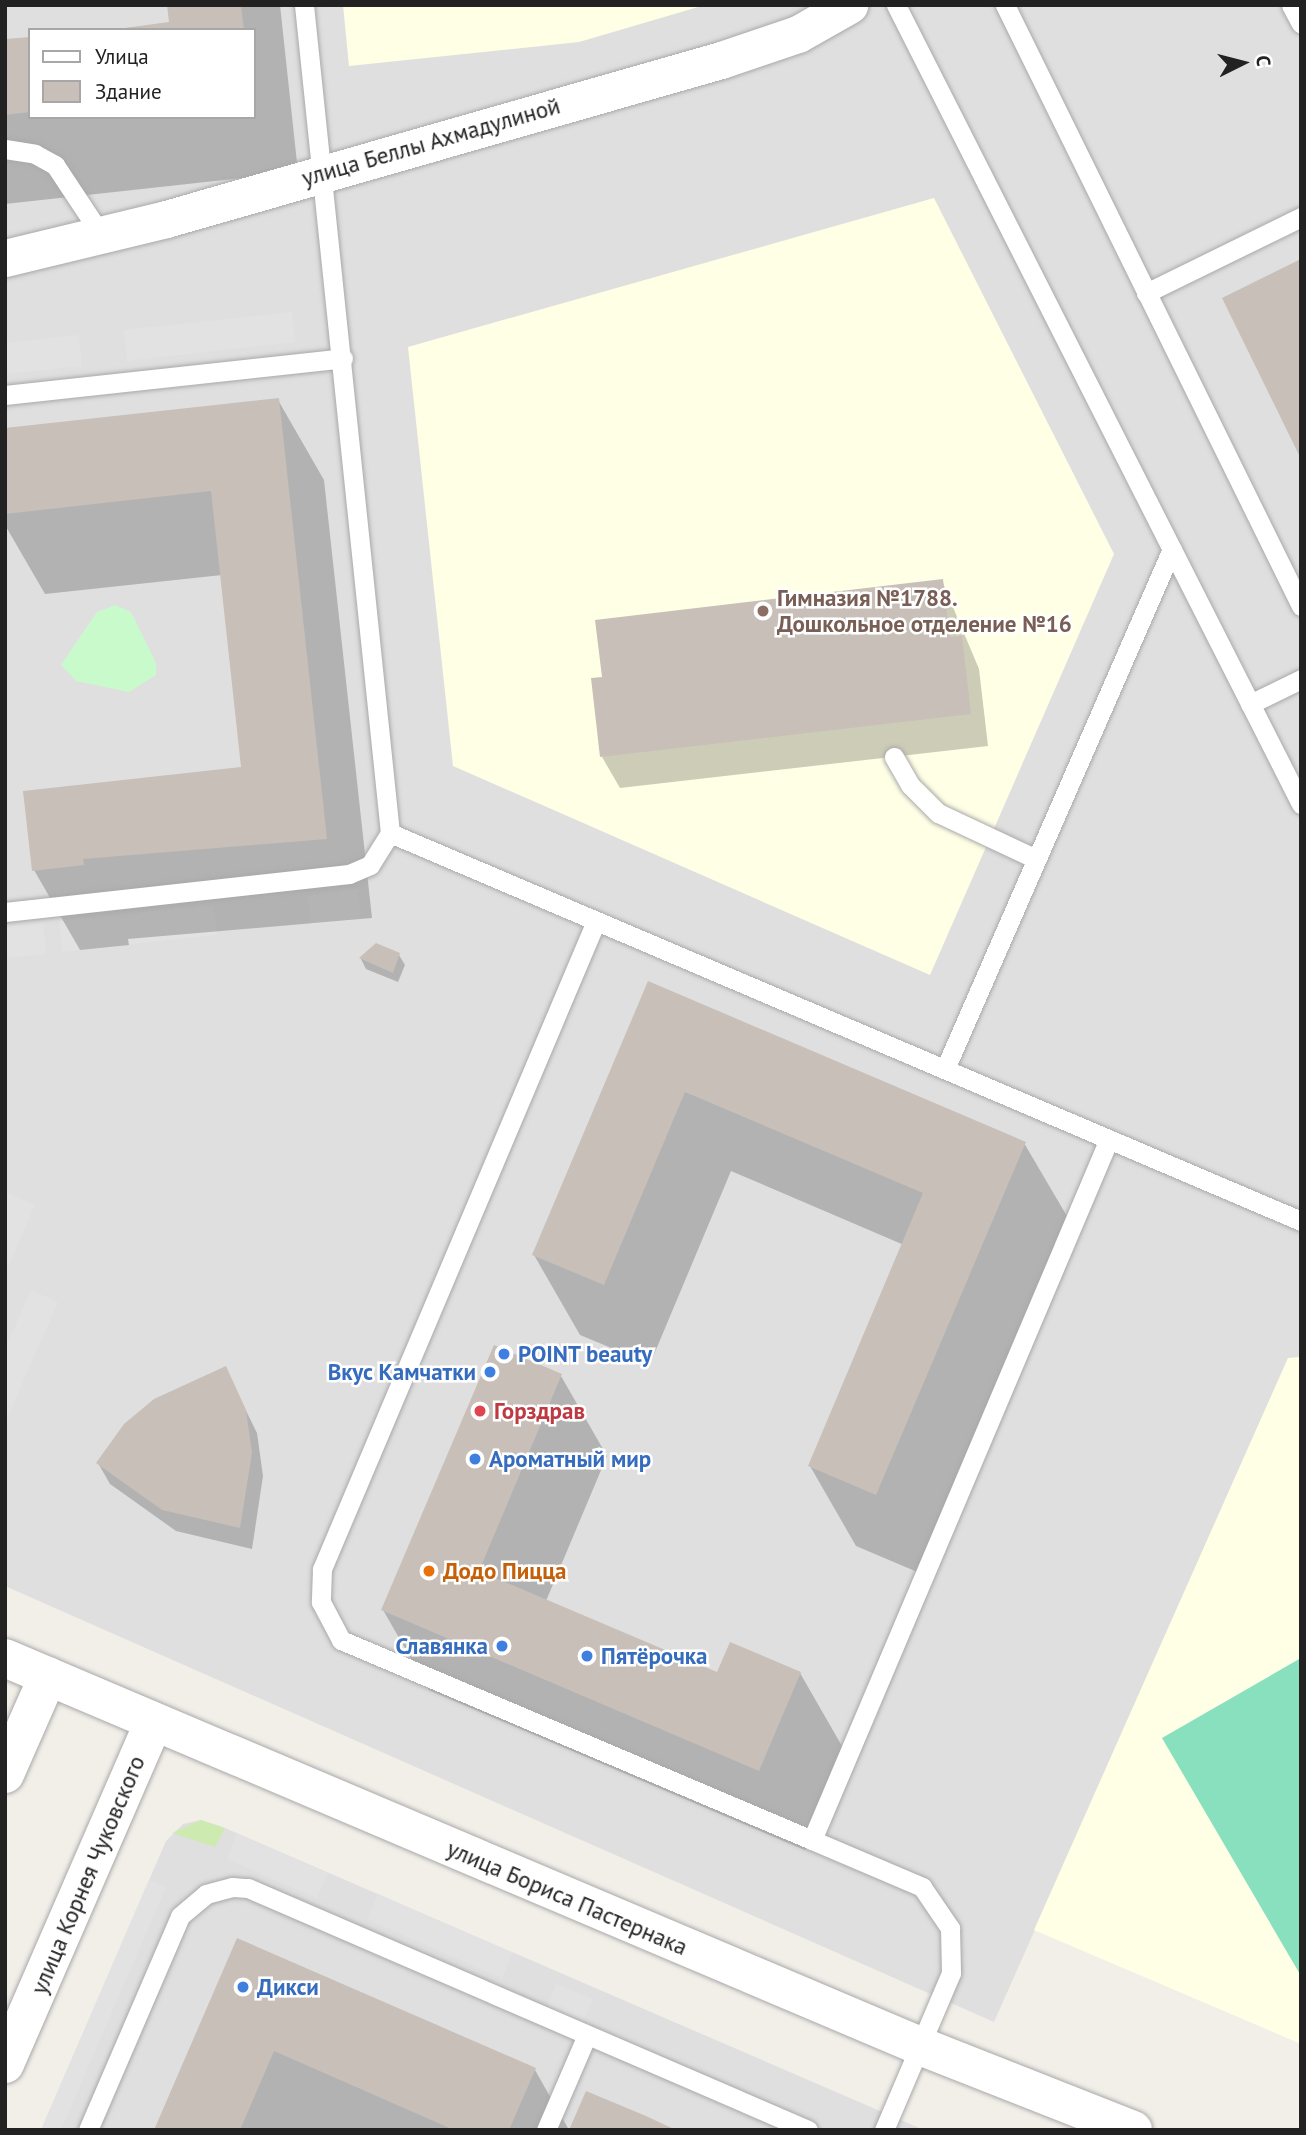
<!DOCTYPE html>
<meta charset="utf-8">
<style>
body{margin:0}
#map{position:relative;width:1306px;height:2135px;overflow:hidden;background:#f2efe9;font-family:"PT Sans",sans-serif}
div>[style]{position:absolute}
.residential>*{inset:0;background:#e0dfdf}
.education>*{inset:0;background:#ffffe5}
.grass>*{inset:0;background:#cdebb0}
.park>*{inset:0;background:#c8facc}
.pitch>*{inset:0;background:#88e0be}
.parking>*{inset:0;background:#e2e2e2}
.shadow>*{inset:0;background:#0003}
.building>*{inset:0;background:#c7bfb8}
.roads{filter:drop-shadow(0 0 2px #a9a9a9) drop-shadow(0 0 2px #a9a9a9)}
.service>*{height:19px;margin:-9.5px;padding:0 9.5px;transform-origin:9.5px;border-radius:9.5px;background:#fff}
.minor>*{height:37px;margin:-18.5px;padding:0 18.5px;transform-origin:18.5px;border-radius:18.5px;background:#fff}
.tertiary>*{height:38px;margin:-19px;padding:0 19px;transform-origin:19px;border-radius:19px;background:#fff}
.dots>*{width:19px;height:19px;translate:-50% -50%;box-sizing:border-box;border:4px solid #fff;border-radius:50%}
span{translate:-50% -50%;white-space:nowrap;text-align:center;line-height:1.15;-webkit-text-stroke:5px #fff;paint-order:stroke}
.street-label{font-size:23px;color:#222}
.education-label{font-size:23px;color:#785e54;font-weight:700}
.left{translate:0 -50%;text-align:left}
.shop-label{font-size:23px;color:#366cbe;font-weight:700}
.right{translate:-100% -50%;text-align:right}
.health-label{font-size:23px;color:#be3a42;font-weight:700}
.food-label{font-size:23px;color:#c56008;font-weight:700}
.frame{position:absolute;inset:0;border:7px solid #222;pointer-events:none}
.legend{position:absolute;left:28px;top:28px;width:228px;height:91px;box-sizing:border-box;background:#fff;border:2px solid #a7a7a7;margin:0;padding:9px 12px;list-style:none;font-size:21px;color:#222}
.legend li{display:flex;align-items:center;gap:14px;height:35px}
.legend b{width:35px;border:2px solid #a7a7a7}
.north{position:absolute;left:1208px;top:28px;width:70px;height:70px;-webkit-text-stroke:5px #fff;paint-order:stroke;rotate:84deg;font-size:19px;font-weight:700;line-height:28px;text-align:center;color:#222}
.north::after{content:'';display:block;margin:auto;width:24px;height:32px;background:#222;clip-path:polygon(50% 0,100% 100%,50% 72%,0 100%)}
</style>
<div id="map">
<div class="residential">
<i style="clip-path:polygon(evenodd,5px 5px,1301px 5px,1301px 1357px,1288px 1359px,994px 2022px,5px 1586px,5px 5px,30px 30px,254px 30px,254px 117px,30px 117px,30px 30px)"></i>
<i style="clip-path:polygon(201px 1820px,225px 1828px,924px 2130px,41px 2130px,166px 1841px,183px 1824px)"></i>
</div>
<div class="education">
<i style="clip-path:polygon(343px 5px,705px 5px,579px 42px,349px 66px)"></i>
<i style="clip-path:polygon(934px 198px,1114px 554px,930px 975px,453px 766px,408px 347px)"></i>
<i style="clip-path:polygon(1301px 1357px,1301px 2044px,1034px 1930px,1288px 1358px)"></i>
</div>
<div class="grass">
<i style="clip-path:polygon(201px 1820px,225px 1828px,215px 1847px,172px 1833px)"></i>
</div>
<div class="park">
<i style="clip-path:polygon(115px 605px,131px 612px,156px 663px,156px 675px,129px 692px,76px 681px,61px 665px,97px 612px)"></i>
</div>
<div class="pitch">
<i style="clip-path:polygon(1301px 1658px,1301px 1976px,1162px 1738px)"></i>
</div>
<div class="parking">
<i style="clip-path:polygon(292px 312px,295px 342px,127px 361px,124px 330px)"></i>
<i style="clip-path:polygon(79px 335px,82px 366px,5px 374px,5px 343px)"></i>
<i style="clip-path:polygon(357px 889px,361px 919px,311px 925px,308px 895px)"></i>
<i style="clip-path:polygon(213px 905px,217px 935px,62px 952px,59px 921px)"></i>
<i style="clip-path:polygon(43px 923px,46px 954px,5px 958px,5px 927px)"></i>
<i style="clip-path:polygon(8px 1193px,35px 1205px,8px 1267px,5px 1200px)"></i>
<i style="clip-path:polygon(31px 1290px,58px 1302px,5px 1423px,5px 1349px)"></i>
<i style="clip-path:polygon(237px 1834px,328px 1873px,317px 1898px,227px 1859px)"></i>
<i style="clip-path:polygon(149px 1880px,166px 1887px,61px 2130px,41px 2130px)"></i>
<i style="clip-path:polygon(378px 1894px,513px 1953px,502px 1978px,367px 1919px)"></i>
<i style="clip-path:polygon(556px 1984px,593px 1999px,582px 2024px,546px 2009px)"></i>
</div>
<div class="shadow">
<i style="clip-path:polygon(169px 5px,280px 5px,298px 172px,5px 204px,5px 41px,30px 38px,30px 117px,254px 117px,254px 30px,110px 30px,171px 23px)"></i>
<i style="clip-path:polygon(278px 400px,324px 480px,372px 918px,128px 939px,129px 945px,80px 950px,34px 870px,243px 769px,222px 575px,45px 594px,5px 525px,5px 429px)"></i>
<i style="clip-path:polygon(942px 581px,979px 669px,988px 746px,620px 788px,602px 757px)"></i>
<i style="clip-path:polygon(376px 945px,399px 955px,405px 965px,398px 982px,366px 969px,361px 959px)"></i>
<i style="clip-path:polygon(649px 983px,1024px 1143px,1071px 1223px,922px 1574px,856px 1546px,810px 1466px,904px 1245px,731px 1171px,650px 1364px,580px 1335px,534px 1255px)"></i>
<i style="clip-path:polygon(225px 1368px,257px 1433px,263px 1476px,252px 1549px,176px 1531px,110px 1484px,98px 1463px)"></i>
<i style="clip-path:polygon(561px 1376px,607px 1456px,546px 1601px,718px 1674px,800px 1673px,846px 1753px,805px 1850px,429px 1690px,383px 1610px)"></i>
<i style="clip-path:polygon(238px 1940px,535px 2070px,569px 2130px,156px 2130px)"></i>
</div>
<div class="building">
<i style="clip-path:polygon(167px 5px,241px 5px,244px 30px,110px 30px,169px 22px)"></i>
<i style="clip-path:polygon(30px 37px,30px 112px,5px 115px,5px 39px)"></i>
<i style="clip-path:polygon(1301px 259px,1301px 459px,1222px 298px)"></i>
<i style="clip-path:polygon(279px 398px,327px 839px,83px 859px,84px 865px,32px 871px,23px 791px,241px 767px,211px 491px,5px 514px,5px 428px)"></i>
<i style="clip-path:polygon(943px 579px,950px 637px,962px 636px,971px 714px,600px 757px,591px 678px,602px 677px,595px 620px)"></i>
<i style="clip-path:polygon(376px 943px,400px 953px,393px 973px,359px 958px)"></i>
<i style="clip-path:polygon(648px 981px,1026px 1142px,876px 1495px,808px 1466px,923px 1193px,685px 1092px,604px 1285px,532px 1255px)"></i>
<i style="clip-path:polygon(494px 1345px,562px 1374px,479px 1571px,717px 1672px,730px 1642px,801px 1672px,759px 1771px,381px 1610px)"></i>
<i style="clip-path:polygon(226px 1366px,246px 1410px,252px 1453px,240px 1528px,162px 1510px,96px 1463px,124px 1424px,154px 1399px)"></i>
<i style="clip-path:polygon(237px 1938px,536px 2068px,509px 2130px,454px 2130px,274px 2051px,240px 2130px,154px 2130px)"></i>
<i style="clip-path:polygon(586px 2091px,646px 2116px,676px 2130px,569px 2130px)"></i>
</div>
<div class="roads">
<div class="service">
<i style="left:896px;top:5px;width:896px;rotate:63.12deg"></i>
<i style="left:1005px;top:5px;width:670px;rotate:63.78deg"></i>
<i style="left:1291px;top:5px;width:21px;rotate:62deg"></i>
<i style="left:5px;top:149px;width:30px;rotate:9deg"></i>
<i style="left:35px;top:154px;width:23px;rotate:29deg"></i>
<i style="left:55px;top:165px;width:85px;rotate:56.5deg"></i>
<i style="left:1146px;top:293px;width:173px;rotate:-26.1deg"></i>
<i style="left:5px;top:395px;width:340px;rotate:-6.2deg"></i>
<i style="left:1250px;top:704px;width:57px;rotate:-26.1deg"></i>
<i style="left:894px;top:757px;width:32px;rotate:60deg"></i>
<i style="left:910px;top:785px;width:40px;rotate:45deg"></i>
<i style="left:938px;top:813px;width:108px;rotate:25.1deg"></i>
<i style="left:390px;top:833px;width:990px;rotate:23.07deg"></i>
<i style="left:5px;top:912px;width:346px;rotate:-6.3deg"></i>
<i style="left:349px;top:874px;width:23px;rotate:-23deg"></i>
<i style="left:370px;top:865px;width:38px;rotate:-58deg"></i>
<i style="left:390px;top:833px;width:832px;rotate:-95.93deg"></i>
<i style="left:596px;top:921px;width:704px;rotate:112.92deg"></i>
<i style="left:322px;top:1569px;width:33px;rotate:92deg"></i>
<i style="left:321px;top:1602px;width:43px;rotate:62.2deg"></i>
<i style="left:341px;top:1640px;width:512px;rotate:23.01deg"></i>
<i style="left:812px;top:1840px;width:761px;rotate:-67.04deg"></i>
<i style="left:945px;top:1069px;width:567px;rotate:-66.42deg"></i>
<i style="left:812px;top:1840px;width:120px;rotate:23.1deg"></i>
<i style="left:922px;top:1887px;width:50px;rotate:55.7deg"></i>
<i style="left:950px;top:1928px;width:45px;rotate:88.7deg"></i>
<i style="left:951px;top:1973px;width:171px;rotate:113.1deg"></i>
<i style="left:88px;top:2130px;width:233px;rotate:-66.7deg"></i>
<i style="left:180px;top:1916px;width:34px;rotate:-40deg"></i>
<i style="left:206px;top:1894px;width:27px;rotate:-15deg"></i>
<i style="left:232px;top:1887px;width:16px;rotate:4deg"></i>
<i style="left:248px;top:1888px;width:610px;rotate:23.37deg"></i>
<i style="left:546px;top:2130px;width:103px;rotate:-66.7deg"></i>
</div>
<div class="minor">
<i style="left:5px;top:258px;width:166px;rotate:-13.6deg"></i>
<i style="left:166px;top:219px;width:577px;rotate:-15.99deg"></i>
<i style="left:721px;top:60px;width:81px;rotate:-18.7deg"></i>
<i style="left:798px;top:34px;width:59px;rotate:-29.6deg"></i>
</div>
<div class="tertiary">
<i style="left:5px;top:1658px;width:994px;rotate:22.98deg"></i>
<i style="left:920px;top:2046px;width:229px;rotate:21.5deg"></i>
<i style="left:5px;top:1774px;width:107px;rotate:-66.3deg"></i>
<i style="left:5px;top:2064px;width:371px;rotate:-66.5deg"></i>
</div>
</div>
<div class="dots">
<i style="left:763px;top:611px;background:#8d6e63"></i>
<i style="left:504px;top:1354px;background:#3f7fe0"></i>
<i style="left:490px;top:1372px;background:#3f7fe0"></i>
<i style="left:480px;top:1411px;background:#e0444e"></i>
<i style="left:475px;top:1459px;background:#3f7fe0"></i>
<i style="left:429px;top:1571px;background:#e8710a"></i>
<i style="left:502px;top:1646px;background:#3f7fe0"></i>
<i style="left:587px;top:1656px;background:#3f7fe0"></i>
<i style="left:243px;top:1987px;background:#3f7fe0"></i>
</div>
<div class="street-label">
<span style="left:431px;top:142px;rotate:-16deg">улица Беллы Ахмадулиной</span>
<span style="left:88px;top:1875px;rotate:-67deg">улица Корнея Чуковского</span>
<span style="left:567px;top:1898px;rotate:23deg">улица Бориса Пастернака</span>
</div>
<div class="education-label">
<span class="left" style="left:777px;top:611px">Гимназия №1788.<br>Дошкольное отделение №16</span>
</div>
<div class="shop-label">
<span class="left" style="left:518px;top:1354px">POINT beauty</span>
<span class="right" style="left:476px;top:1372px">Вкус Камчатки</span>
<span class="left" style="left:489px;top:1459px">Ароматный мир</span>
<span class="right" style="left:488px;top:1646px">Славянка</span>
<span class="left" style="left:601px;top:1656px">Пятёрочка</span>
<span class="left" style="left:257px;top:1987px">Дикси</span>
</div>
<div class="health-label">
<span class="left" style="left:494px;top:1411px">Горздрав</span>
</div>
<div class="food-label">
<span class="left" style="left:443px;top:1571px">Додо Пицца</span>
</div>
<div class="frame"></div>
<ul class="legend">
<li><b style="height:9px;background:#fff"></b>Улица</li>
<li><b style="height:19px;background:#c7bfb8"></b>Здание</li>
</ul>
<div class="north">С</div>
</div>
